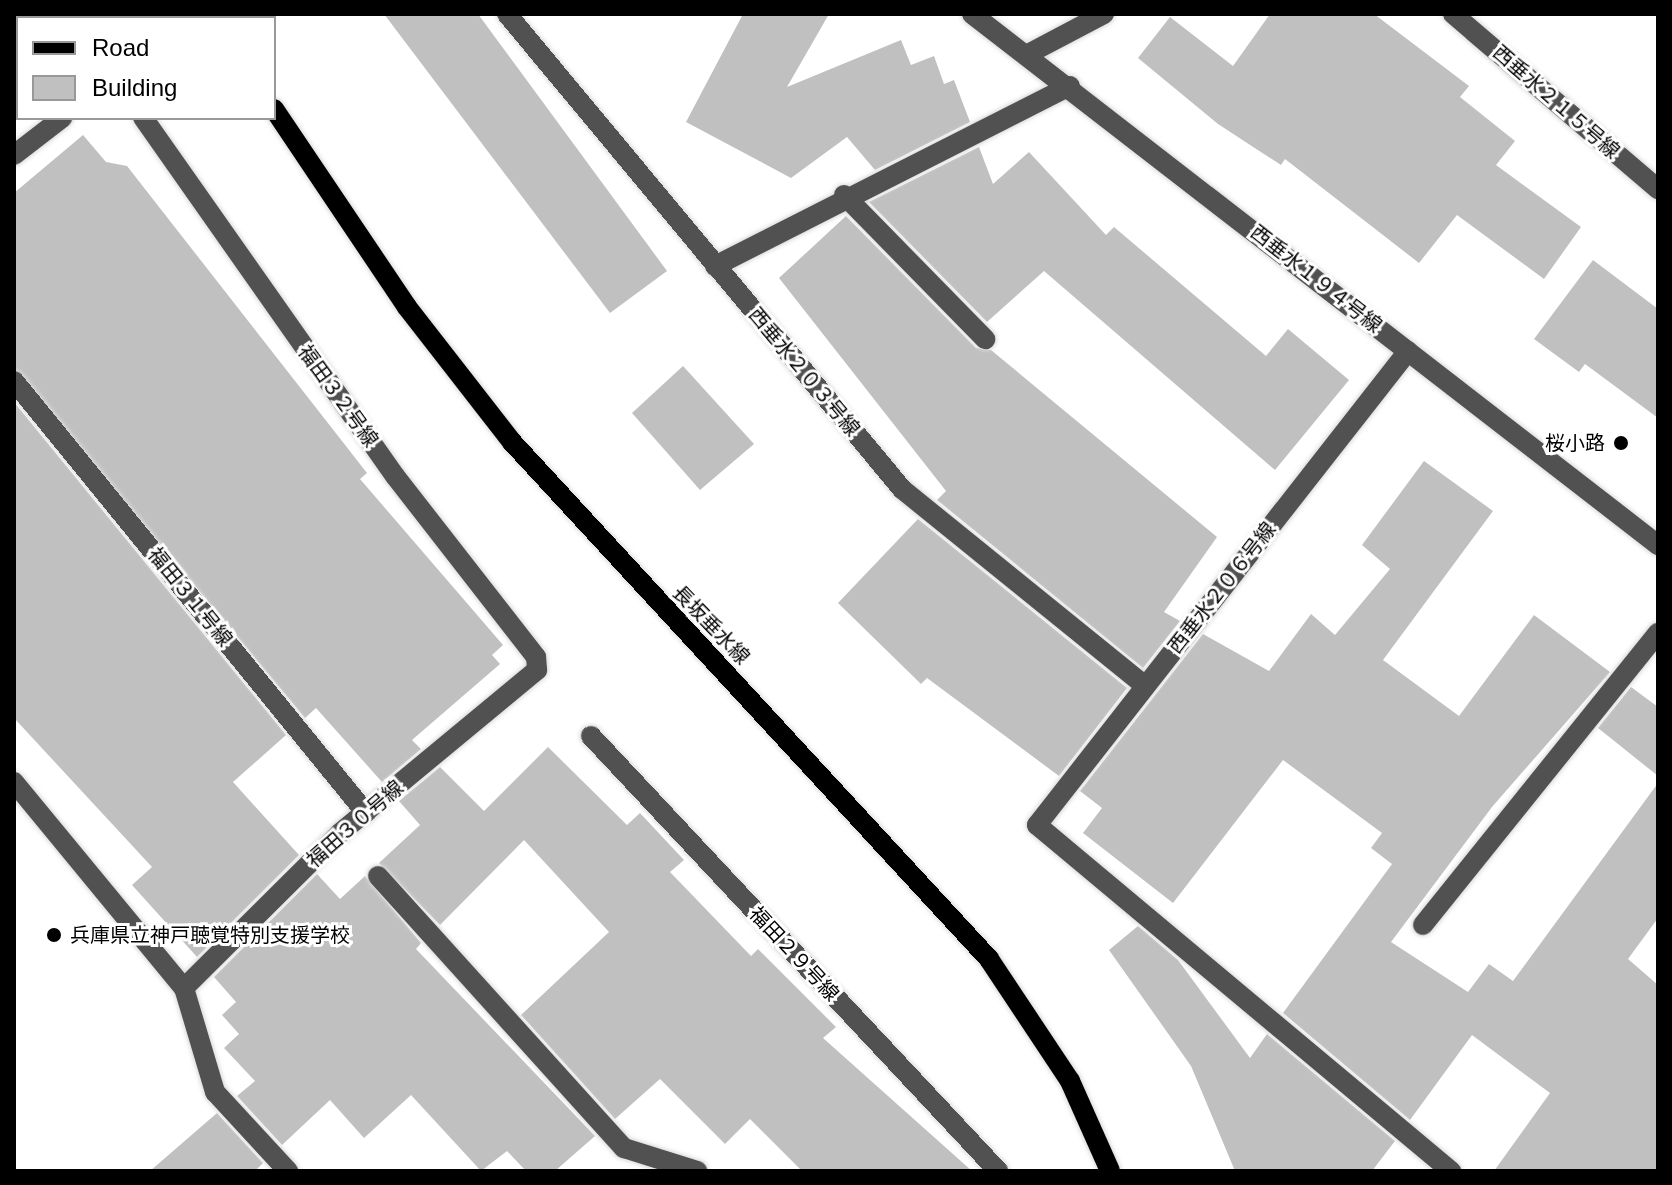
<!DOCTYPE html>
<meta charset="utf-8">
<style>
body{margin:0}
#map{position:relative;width:1672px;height:1185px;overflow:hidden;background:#fff;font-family:Arial,"Noto Sans JP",sans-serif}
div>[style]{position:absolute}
.building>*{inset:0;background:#c0c0c0}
.roads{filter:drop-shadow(0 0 2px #dbdbdb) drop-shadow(0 0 2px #dbdbdb)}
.minor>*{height:20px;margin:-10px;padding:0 10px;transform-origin:10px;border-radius:10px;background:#515151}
.major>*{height:20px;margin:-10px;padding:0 10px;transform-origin:10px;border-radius:10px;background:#000}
.dots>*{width:22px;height:22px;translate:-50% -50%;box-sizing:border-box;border:4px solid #fff;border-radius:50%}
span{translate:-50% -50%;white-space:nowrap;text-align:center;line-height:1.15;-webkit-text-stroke:6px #fff;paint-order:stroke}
.street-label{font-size:20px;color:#000}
.poi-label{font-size:20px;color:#000}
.right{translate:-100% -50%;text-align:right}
.left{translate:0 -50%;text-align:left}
.frame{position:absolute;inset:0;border:16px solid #000;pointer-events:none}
.legend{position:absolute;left:16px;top:16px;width:260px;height:104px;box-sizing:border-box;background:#fff;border:2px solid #999;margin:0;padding:10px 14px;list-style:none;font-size:24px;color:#000}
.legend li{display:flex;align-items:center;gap:16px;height:40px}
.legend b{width:40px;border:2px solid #999}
</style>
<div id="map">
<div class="building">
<i style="clip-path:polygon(384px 14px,478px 14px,667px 271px,610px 313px)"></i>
<i style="clip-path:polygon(743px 14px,829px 14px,787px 87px,901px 40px,911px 65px,934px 56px,944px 84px,954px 80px,970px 122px,875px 170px,847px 137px,791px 178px,686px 122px)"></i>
<i style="clip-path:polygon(1270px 14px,1374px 14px,1469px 86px,1460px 97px,1515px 141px,1496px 165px,1581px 227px,1544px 279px,1457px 215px,1419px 263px,1285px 159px,1281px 165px,1218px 124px,1138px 58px,1170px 17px,1233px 66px)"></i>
<i style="clip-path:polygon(83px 135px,106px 162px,127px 166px,367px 473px,360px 479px,503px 645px,492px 655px,500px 664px,412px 740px,421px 749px,382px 782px,316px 708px,305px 718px,14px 368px,14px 193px)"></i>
<i style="clip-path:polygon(979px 147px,993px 184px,1029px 152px,1106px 235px,1114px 227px,1266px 356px,1288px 329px,1349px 380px,1275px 470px,1044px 271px,987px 322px,869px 202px)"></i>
<i style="clip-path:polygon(846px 216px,976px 348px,991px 350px,1217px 537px,1164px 612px,1180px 621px,1143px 668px,937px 500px,946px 491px,779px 278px)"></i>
<i style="clip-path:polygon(1593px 260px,1658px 309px,1658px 418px,1585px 364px,1579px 372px,1534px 339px)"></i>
<i style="clip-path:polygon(683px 366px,754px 444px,700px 490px,632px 413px)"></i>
<i style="clip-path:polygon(14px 402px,286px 735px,233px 782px,299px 855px,197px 957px,132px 885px,152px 867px,14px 718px)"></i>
<i style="clip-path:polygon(1424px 461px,1493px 511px,1383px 660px,1459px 716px,1534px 615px,1610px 672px,1492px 807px,1391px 942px,1468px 992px,1489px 964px,1513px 981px,1658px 783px,1658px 918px,1628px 959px,1658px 985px,1658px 1171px,1494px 1171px,1550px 1093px,1472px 1035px,1410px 1120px,1283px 1013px,1392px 864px,1371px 848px,1382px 833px,1283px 760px,1173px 903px,1083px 833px,1102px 808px,1080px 791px,1203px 634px,1269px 671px,1311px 614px,1335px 635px,1390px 569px,1362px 545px)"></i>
<i style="clip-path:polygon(918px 519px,1127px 688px,1059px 776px,927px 678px,921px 684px,838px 603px)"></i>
<i style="clip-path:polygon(1631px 687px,1658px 707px,1658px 776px,1598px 728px)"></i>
<i style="clip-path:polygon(548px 747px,627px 825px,640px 813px,684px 860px,670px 872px,751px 956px,758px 949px,836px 1027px,823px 1038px,972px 1171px,802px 1171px,750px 1119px,725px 1144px,660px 1079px,615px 1119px,521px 1015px,609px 932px,524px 840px,440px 925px,379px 863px,420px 825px,399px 801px,440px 767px,484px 811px)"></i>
<i style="clip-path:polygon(317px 874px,340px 899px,365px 876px,421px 943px,416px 949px,595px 1136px,555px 1171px,526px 1171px,507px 1151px,481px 1171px,411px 1095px,364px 1138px,330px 1100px,282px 1145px,237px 1096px,255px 1081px,224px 1048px,239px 1034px,222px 1015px,236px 1002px,214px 977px)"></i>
<i style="clip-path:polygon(1138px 926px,1178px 960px,1250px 1058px,1267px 1034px,1395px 1141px,1372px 1171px,1235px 1171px,1191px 1066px,1109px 950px)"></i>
<i style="clip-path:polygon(217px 1113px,263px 1163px,255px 1171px,150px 1171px)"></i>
</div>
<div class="roads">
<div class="minor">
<i style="left:507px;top:14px;width:618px;rotate:50.25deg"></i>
<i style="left:902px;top:489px;width:313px;rotate:39deg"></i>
<i style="left:972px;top:14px;width:868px;rotate:37.74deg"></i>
<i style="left:1453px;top:14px;width:270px;rotate:40.5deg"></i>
<i style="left:1028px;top:54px;width:86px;rotate:-27.8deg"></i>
<i style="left:14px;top:155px;width:61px;rotate:-37.6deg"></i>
<i style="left:844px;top:195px;width:202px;rotate:45.6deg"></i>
<i style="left:715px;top:266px;width:398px;rotate:-26.9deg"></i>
<i style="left:1408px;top:351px;width:602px;rotate:128.05deg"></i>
<i style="left:1037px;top:825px;width:540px;rotate:39.89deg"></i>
<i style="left:14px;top:381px;width:557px;rotate:50.83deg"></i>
<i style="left:591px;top:736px;width:596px;rotate:46.9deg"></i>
<i style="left:14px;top:782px;width:267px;rotate:50.5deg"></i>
<i style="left:184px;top:988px;width:220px;rotate:-44.8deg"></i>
<i style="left:340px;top:833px;width:256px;rotate:-39.6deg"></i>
<i style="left:537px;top:670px;width:13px;rotate:-94deg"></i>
<i style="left:536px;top:657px;width:229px;rotate:-127.9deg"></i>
<i style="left:395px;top:476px;width:438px;rotate:-125.1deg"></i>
<i style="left:378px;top:876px;width:367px;rotate:47.9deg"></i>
<i style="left:624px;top:1148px;width:77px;rotate:17.5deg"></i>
<i style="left:1423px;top:925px;width:375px;rotate:-51.2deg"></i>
<i style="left:184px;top:988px;width:109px;rotate:73.4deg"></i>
<i style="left:215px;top:1092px;width:108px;rotate:47.3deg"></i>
</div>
<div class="major">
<i style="left:210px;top:14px;width:4px;rotate:63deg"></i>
<i style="left:274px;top:109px;width:239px;rotate:56.1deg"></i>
<i style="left:407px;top:307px;width:171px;rotate:52.1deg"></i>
<i style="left:512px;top:442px;width:703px;rotate:47.3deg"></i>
<i style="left:989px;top:959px;width:146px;rotate:56.4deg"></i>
<i style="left:1070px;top:1081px;width:98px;rotate:66deg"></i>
</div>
</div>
<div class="dots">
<i style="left:1621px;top:443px;background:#000"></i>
<i style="left:54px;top:935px;background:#000"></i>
</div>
<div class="street-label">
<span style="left:1556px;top:102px;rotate:41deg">西垂水２１５号線</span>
<span style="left:1316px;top:279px;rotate:38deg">西垂水１９４号線</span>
<span style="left:804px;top:372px;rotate:50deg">西垂水２０３号線</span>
<span style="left:338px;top:396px;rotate:54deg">福田３２号線</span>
<span style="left:1222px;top:588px;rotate:-52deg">西垂水２０６号線</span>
<span style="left:190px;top:597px;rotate:51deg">福田３１号線</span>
<span style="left:711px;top:625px;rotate:46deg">長坂垂水線</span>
<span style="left:355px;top:824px;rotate:-41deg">福田３０号線</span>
<span style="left:794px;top:954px;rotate:47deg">福田２９号線</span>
</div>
<div class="poi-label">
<span class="right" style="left:1605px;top:443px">桜小路</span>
<span class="left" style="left:70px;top:935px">兵庫県立神戸聴覚特別支援学校</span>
</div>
<div class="frame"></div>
<ul class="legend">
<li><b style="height:10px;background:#000"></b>Road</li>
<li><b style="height:22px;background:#c0c0c0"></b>Building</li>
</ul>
</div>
